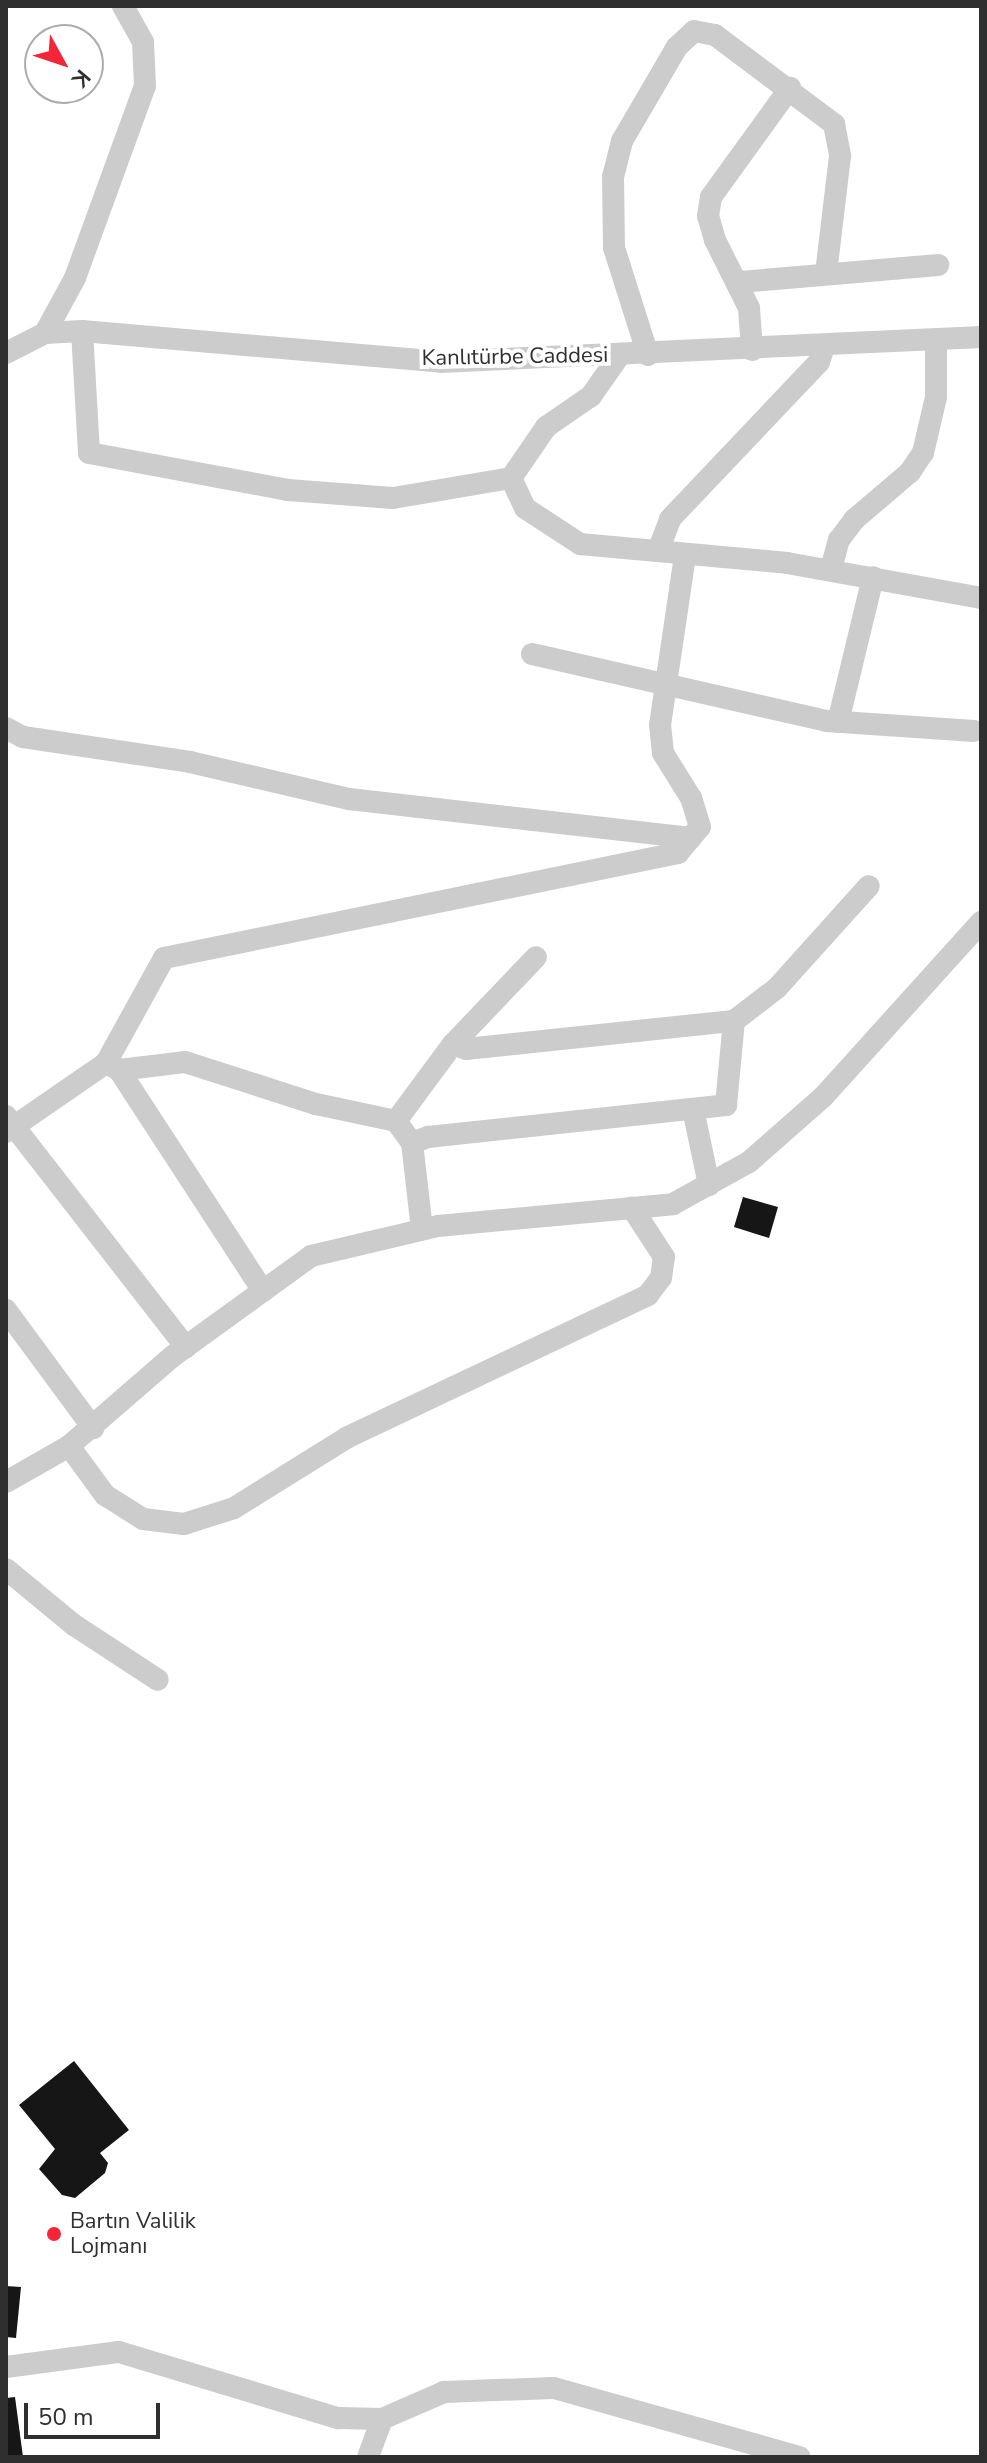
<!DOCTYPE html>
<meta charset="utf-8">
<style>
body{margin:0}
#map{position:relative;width:987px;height:2463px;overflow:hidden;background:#fff;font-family:"Nunito Sans",sans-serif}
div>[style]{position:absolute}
.building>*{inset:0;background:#161616}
.street>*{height:22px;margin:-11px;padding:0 11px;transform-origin:11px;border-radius:11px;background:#ccc}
.dots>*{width:22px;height:22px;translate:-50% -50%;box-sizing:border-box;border:4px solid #fff;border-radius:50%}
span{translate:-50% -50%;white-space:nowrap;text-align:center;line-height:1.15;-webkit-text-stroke:8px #fff;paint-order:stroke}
.street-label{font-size:22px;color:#2f2f2f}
.poi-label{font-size:22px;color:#2f2f2f}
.left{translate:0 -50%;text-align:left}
.frame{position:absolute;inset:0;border:8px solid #2f2f2f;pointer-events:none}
.north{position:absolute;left:24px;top:24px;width:80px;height:80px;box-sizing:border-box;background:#fff;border:2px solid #acacac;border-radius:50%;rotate:130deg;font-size:22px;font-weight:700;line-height:32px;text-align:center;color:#2f2f2f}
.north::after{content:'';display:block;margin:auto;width:28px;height:36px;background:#f42439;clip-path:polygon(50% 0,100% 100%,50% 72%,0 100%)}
.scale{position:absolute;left:24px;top:2403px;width:136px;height:36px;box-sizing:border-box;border:4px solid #2f2f2f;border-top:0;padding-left:10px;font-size:24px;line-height:28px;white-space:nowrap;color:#2f2f2f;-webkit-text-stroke:6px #fff;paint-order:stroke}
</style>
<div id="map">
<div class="building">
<i style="clip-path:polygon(743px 1197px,778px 1207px,769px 1238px,734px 1227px)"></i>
<i style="clip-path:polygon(74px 2061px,129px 2130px,100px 2153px,108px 2163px,105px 2173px,75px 2198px,62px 2195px,39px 2169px,55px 2149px,19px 2105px)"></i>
<i style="clip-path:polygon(6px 2286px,21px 2287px,16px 2338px,6px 2337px)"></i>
<i style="clip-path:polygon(15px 2397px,23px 2457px,6px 2457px,6px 2398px)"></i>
</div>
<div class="street">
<i style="left:740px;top:282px;width:199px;rotate:-4.9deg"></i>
<i style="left:82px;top:331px;width:122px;rotate:86.7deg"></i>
<i style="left:89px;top:453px;width:202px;rotate:10.5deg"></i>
<i style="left:288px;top:490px;width:105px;rotate:4.4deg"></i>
<i style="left:393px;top:498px;width:120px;rotate:-9.6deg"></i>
<i style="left:511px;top:478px;width:62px;rotate:-55.5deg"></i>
<i style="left:546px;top:427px;width:55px;rotate:-34.6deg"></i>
<i style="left:591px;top:396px;width:49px;rotate:-55deg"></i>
<i style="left:45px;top:333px;width:63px;rotate:-61.4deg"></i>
<i style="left:75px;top:278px;width:204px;rotate:-70deg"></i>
<i style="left:145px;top:86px;width:44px;rotate:-92.6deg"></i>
<i style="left:143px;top:42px;width:41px;rotate:-119.1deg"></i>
<i style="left:752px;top:350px;width:42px;rotate:-94.1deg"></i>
<i style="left:749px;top:308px;width:76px;rotate:-116.6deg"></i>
<i style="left:715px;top:240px;width:25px;rotate:-106deg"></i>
<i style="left:708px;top:216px;width:19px;rotate:-81deg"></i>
<i style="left:711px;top:197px;width:135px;rotate:-54.1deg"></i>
<i style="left:6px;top:353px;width:44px;rotate:-27.1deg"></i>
<i style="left:45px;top:333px;width:37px;rotate:-3deg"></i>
<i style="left:82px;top:331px;width:359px;rotate:4.9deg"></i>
<i style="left:440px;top:362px;width:542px;rotate:-2.65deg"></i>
<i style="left:648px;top:355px;width:112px;rotate:-107.6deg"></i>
<i style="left:614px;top:248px;width:71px;rotate:-90.8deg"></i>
<i style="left:613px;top:177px;width:37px;rotate:-76deg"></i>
<i style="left:622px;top:141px;width:109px;rotate:-59.7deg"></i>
<i style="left:677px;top:47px;width:23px;rotate:-43deg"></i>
<i style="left:694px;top:31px;width:21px;rotate:11deg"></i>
<i style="left:715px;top:35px;width:149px;rotate:36.8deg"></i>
<i style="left:834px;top:124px;width:33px;rotate:79deg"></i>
<i style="left:840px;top:156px;width:118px;rotate:96.8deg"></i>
<i style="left:511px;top:478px;width:33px;rotate:65deg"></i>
<i style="left:525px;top:508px;width:66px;rotate:33.2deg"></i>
<i style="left:580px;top:544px;width:208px;rotate:5.2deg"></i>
<i style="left:787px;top:563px;width:197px;rotate:10.2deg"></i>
<i style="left:658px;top:551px;width:34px;rotate:-69deg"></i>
<i style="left:670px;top:519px;width:216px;rotate:-46.5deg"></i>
<i style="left:819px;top:362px;width:16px;rotate:-72deg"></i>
<i style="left:831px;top:569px;width:30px;rotate:-75deg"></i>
<i style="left:839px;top:540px;width:26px;rotate:-53deg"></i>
<i style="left:855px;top:519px;width:72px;rotate:-40.5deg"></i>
<i style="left:910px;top:472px;width:23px;rotate:-56deg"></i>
<i style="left:923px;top:453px;width:57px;rotate:-76.9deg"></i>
<i style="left:936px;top:397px;width:57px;rotate:-90deg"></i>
<i style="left:532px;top:654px;width:303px;rotate:12.8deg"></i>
<i style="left:827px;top:721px;width:147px;rotate:3.9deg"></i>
<i style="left:838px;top:722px;width:149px;rotate:-76.4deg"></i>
<i style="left:6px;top:728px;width:19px;rotate:28deg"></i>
<i style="left:23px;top:737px;width:169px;rotate:8.5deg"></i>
<i style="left:190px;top:762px;width:163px;rotate:13.1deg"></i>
<i style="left:349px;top:799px;width:344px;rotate:6.5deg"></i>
<i style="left:453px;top:1044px;width:14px;rotate:21deg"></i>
<i style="left:466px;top:1049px;width:269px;rotate:-6deg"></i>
<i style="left:734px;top:1021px;width:54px;rotate:-37.5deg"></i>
<i style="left:777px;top:988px;width:137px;rotate:-48deg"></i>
<i style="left:106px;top:1063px;width:15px;rotate:28deg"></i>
<i style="left:119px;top:1070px;width:66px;rotate:-6.9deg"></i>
<i style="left:185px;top:1062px;width:138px;rotate:17.8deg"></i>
<i style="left:316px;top:1104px;width:82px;rotate:12deg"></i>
<i style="left:396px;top:1121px;width:27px;rotate:54deg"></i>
<i style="left:412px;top:1143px;width:87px;rotate:83.4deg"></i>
<i style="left:119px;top:1070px;width:264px;rotate:56.9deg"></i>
<i style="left:693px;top:1109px;width:78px;rotate:78.1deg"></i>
<i style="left:6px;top:1116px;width:293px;rotate:52.1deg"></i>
<i style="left:396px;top:1121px;width:96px;rotate:-53.5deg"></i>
<i style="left:453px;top:1044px;width:120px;rotate:-46.3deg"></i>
<i style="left:6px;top:1132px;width:121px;rotate:-34.6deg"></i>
<i style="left:106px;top:1063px;width:120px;rotate:-61.1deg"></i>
<i style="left:164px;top:958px;width:525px;rotate:-11.55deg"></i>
<i style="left:678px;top:853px;width:34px;rotate:-50deg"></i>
<i style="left:700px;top:827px;width:30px;rotate:-107deg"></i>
<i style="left:691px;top:798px;width:53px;rotate:-121.9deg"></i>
<i style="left:663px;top:753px;width:28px;rotate:-96deg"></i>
<i style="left:660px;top:725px;width:172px;rotate:-81.6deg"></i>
<i style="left:412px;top:1143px;width:17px;rotate:-21deg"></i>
<i style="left:428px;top:1137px;width:300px;rotate:-6.1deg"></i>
<i style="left:726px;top:1105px;width:84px;rotate:-84.6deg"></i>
<i style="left:6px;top:1310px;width:147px;rotate:53.6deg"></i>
<i style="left:69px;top:1446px;width:61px;rotate:53.7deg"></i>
<i style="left:105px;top:1495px;width:45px;rotate:32.3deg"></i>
<i style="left:143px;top:1519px;width:41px;rotate:7deg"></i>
<i style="left:184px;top:1524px;width:52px;rotate:-17.7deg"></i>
<i style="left:234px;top:1508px;width:134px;rotate:-31.9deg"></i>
<i style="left:348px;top:1437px;width:332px;rotate:-25.3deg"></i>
<i style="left:648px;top:1295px;width:21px;rotate:-53deg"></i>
<i style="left:661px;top:1278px;width:21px;rotate:-82deg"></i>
<i style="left:664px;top:1257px;width:59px;rotate:-123.1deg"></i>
<i style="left:6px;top:1482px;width:73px;rotate:-29.7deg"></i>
<i style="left:69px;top:1446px;width:138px;rotate:-40.9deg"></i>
<i style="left:173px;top:1356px;width:170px;rotate:-35.9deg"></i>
<i style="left:311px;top:1256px;width:130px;rotate:-13.3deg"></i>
<i style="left:438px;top:1226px;width:236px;rotate:-5.3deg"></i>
<i style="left:673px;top:1204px;width:87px;rotate:-28.9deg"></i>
<i style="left:749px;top:1162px;width:98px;rotate:-41.3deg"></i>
<i style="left:823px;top:1097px;width:236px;rotate:-47.9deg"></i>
<i style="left:6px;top:1569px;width:88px;rotate:39.5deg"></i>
<i style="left:74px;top:1625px;width:100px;rotate:33.2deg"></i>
<i style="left:6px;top:2367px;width:114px;rotate:-7.6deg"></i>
<i style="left:119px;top:2352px;width:229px;rotate:16.8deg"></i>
<i style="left:338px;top:2418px;width:44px;rotate:1.3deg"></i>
<i style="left:382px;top:2419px;width:68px;rotate:-23.5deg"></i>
<i style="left:444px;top:2392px;width:110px;rotate:-2.1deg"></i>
<i style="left:554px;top:2388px;width:255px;rotate:15.7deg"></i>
<i style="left:368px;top:2457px;width:40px;rotate:-69.8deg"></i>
</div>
<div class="dots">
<i style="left:54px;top:2234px;background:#f42439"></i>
</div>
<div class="street-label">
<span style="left:515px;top:357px;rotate:-1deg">Kanlıtürbe Caddesi</span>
</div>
<div class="poi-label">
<span class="left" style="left:70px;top:2234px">Bartın Valilik<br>Lojmanı</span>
</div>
<div class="frame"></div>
<div class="north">K</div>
<div class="scale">50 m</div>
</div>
